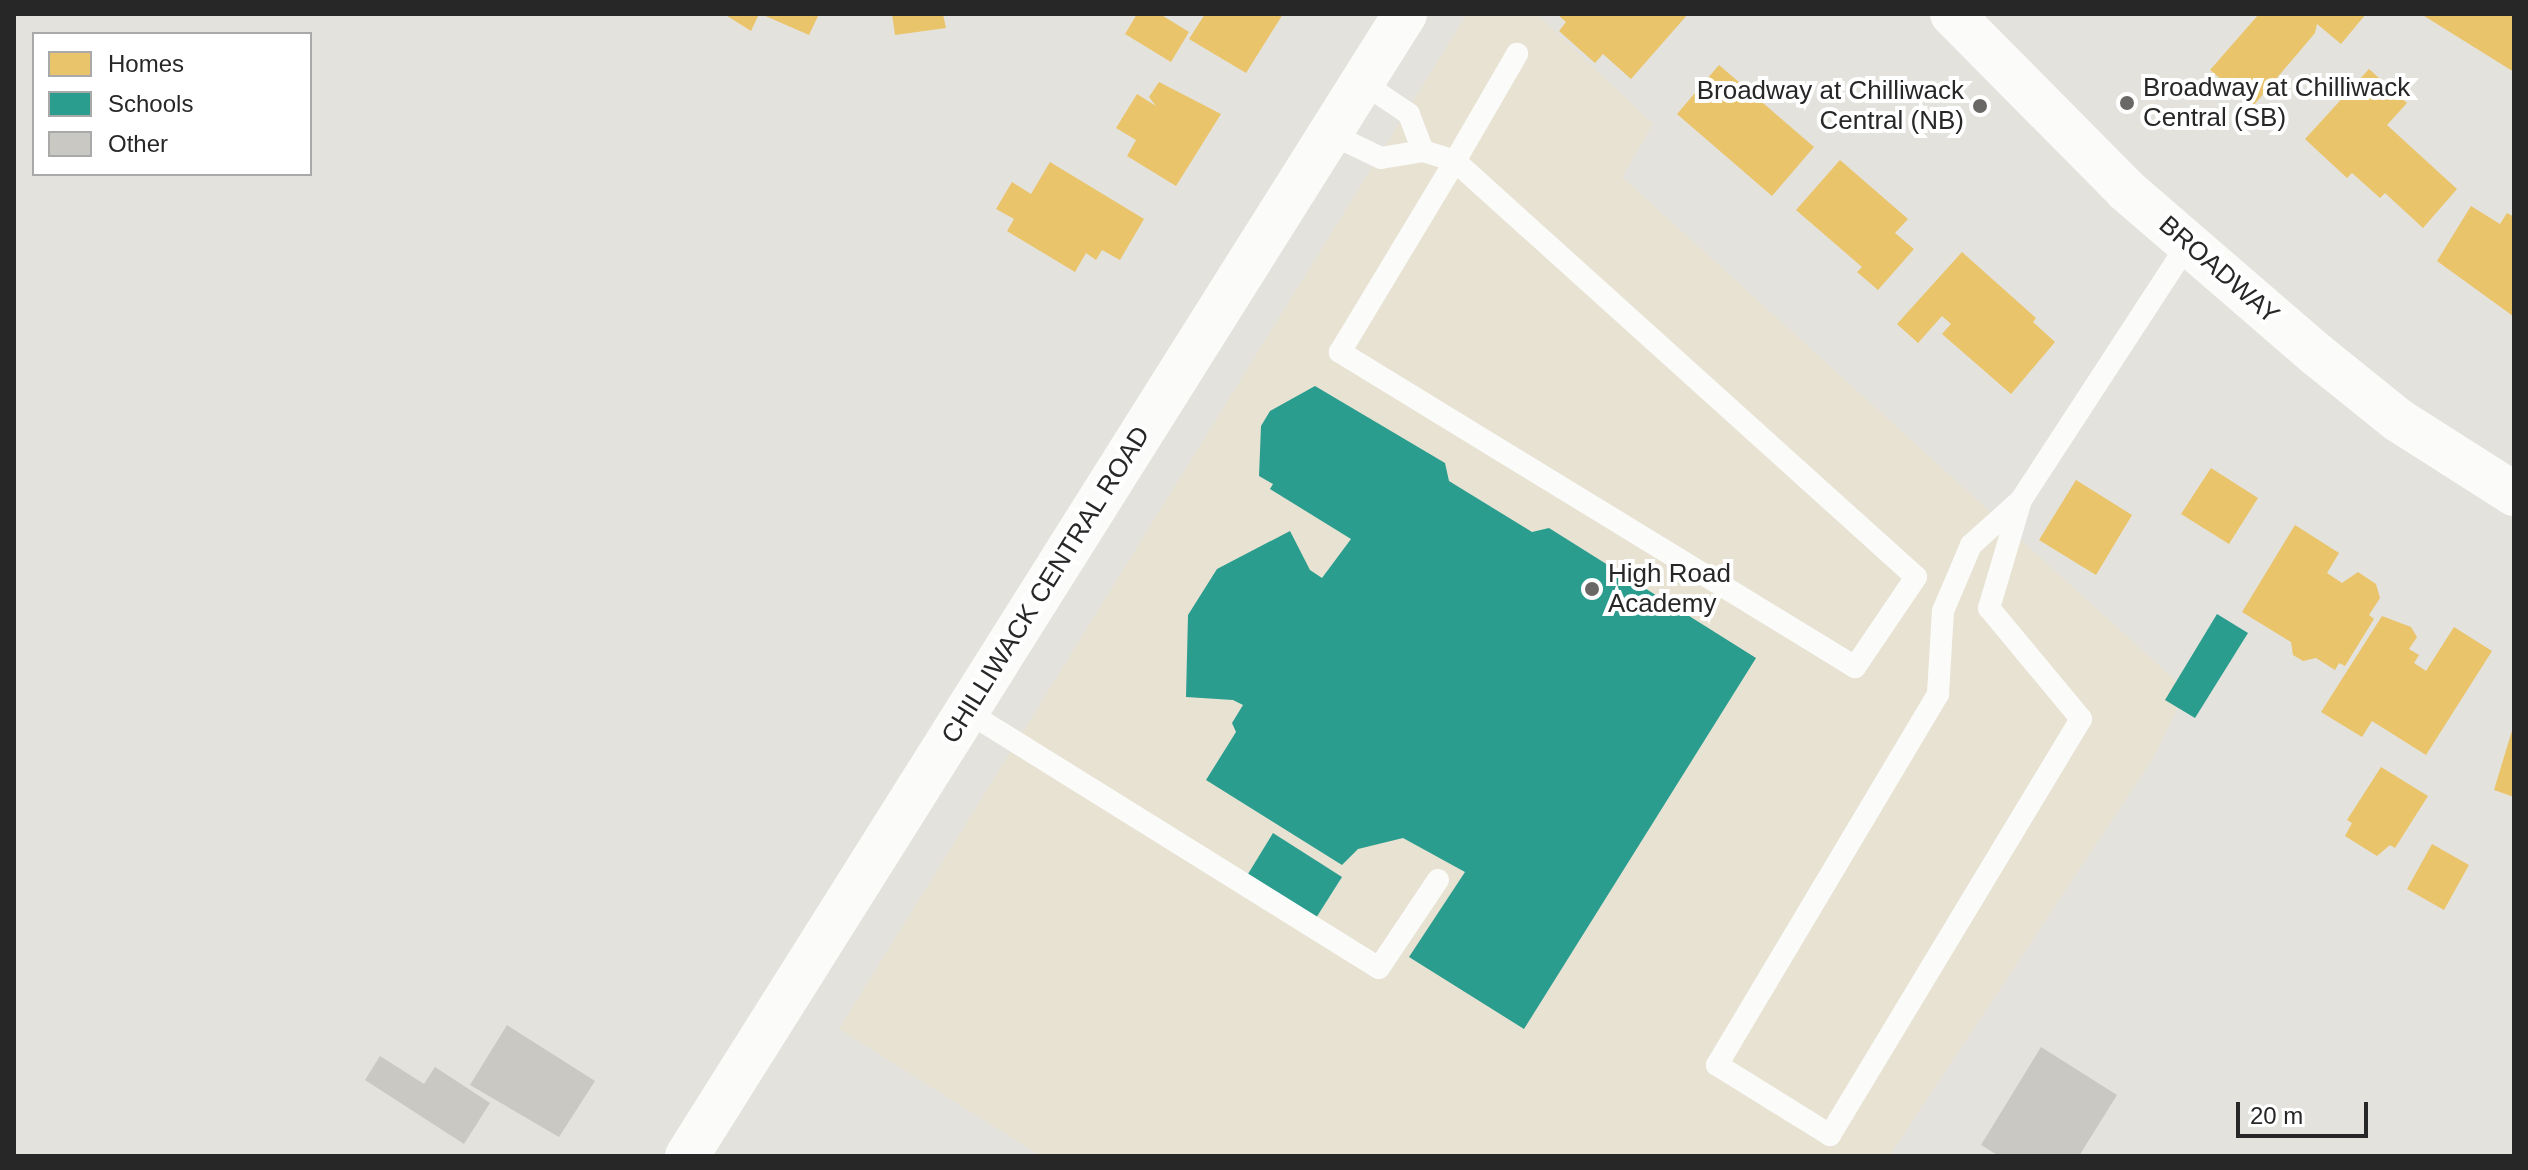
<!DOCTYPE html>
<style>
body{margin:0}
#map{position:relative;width:2528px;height:1170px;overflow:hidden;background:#e4e2dc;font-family:Arial,sans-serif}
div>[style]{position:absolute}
.education>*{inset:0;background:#e7e2d2}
.homes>*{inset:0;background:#e9c46a}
.schools>*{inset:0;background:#2a9d8f}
.building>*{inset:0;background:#c9c8c3}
.lane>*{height:22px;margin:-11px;padding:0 11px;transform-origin:11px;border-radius:11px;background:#fbfbfa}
.secondary>*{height:44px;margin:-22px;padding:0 22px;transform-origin:22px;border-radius:22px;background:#fbfbfa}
.dots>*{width:22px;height:22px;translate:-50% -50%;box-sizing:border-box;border:4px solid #fff;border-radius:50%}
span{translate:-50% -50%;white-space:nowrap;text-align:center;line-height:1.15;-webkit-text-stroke:8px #fff;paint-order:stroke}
.poi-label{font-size:26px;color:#272727}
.left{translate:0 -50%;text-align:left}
.right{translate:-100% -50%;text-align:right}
.street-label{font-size:26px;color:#272727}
.frame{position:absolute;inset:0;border:16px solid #272727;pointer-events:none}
.legend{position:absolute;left:32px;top:32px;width:280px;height:144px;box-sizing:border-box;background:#fff;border:2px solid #a9a9a9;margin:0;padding:10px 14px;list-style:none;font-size:24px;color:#272727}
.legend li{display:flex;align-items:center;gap:16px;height:40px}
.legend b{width:40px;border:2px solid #a9a9a9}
.scale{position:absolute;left:2236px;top:1102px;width:132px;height:36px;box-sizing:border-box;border:4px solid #272727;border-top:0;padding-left:10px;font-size:24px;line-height:28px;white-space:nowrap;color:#272727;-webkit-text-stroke:6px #fff;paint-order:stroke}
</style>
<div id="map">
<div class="education">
<i style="clip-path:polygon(1467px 14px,1537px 14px,1653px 124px,1622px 177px,2186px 690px,2152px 760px,1889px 1156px,1041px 1156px,839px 1029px)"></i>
</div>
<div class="homes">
<i style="clip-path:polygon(724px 14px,759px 14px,751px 31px)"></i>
<i style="clip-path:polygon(761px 14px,819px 14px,809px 35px)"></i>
<i style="clip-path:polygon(892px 14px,943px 14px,946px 28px,895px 35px)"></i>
<i style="clip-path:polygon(1137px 14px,1160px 14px,1189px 32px,1171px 62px,1125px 34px)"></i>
<i style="clip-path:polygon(1205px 14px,1283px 14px,1246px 73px,1189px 39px)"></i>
<i style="clip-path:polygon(1557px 14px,1688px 14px,1631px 79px,1603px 54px,1595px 63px,1559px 31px,1566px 22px)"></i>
<i style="clip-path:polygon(2259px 14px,2294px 15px,2366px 14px,2341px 44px,2317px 24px,2315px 33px,2253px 106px,2210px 70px)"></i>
<i style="clip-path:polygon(2421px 14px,2514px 15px,2514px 72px)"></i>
<i style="clip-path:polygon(1719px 65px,1814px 147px,1772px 196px,1677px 114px)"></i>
<i style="clip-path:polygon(2369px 69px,2407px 103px,2387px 125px,2457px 189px,2423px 228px,2385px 193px,2380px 198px,2352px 173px,2347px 178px,2305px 139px)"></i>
<i style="clip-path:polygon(1159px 82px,1221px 114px,1176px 186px,1127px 156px,1136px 140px,1116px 128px,1137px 94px,1156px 106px,1149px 97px)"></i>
<i style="clip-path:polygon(1840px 160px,1908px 219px,1895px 233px,1914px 249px,1878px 290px,1857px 272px,1862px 267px,1796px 210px)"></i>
<i style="clip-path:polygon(1050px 162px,1144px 219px,1120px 260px,1102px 250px,1096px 260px,1086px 253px,1075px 272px,1007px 231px,1014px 219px,996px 209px,1012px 182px,1031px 194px)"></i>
<i style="clip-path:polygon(2471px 206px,2500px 224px,2507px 213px,2514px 217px,2513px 316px,2437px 261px)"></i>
<i style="clip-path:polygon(1962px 252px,2036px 318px,2033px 322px,2055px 342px,2011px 394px,1942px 334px,1951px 324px,1942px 316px,1918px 343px,1897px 324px)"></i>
<i style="clip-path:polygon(2211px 468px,2258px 498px,2229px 544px,2181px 514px)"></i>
<i style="clip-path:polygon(2076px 480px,2132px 515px,2096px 575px,2039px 540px)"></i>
<i style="clip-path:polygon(2295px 525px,2339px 553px,2327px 573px,2342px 583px,2358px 572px,2376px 584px,2380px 598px,2369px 615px,2374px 619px,2345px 666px,2339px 663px,2335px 670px,2316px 658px,2303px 661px,2293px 655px,2291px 642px,2242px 612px)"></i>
<i style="clip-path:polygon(2382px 616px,2411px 627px,2417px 637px,2409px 649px,2419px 655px,2414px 663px,2426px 671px,2454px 627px,2492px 651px,2426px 755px,2372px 721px,2362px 737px,2321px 712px)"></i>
<i style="clip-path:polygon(2514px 724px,2514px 797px,2494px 790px)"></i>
<i style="clip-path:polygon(2381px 767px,2428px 796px,2395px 848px,2390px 845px,2377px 856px,2345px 836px,2352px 823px,2347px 820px)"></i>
<i style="clip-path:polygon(2432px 844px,2469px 865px,2444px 910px,2407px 889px)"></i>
</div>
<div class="schools">
<i style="clip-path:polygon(1315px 386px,1445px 463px,1449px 481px,1532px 532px,1549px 528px,1756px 658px,1524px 1029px,1409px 957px,1465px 872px,1403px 838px,1358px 849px,1342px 865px,1206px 780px,1236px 732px,1232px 723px,1243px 705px,1233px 700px,1186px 697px,1188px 615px,1217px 569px,1290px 531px,1310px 570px,1322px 578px,1351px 539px,1270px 489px,1273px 484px,1259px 476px,1261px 426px,1270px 411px)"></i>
<i style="clip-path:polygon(2217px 614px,2248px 633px,2195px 718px,2165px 700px)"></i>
<i style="clip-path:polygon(1273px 833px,1342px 877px,1316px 918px,1248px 874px)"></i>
</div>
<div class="building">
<i style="clip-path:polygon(507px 1025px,595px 1081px,559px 1137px,470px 1085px)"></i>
<i style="clip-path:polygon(2041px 1047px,2117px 1095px,2079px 1156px,1999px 1156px,1981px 1145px)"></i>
<i style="clip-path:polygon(380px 1056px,424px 1084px,435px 1067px,490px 1103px,464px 1144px,365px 1080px)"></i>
</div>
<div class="lane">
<i style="left:1333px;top:135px;width:53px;rotate:25.6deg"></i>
<i style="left:1381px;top:158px;width:43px;rotate:-9.5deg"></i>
<i style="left:1423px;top:151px;width:40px;rotate:-111deg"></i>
<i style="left:1409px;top:114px;width:55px;rotate:-146deg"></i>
<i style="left:1423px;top:151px;width:34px;rotate:17deg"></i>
<i style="left:1455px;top:161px;width:621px;rotate:42.06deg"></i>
<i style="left:1916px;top:577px;width:109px;rotate:124.1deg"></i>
<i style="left:1855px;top:667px;width:604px;rotate:-148.55deg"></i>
<i style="left:1340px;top:352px;width:223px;rotate:-58.9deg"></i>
<i style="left:1455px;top:161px;width:124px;rotate:-59.9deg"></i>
<i style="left:2021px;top:500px;width:113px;rotate:106.5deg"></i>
<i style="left:1989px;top:608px;width:144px;rotate:50.3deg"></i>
<i style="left:2081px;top:719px;width:486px;rotate:121.1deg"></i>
<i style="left:1830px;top:1135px;width:133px;rotate:-148.2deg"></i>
<i style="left:1717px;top:1065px;width:432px;rotate:-59.2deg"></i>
<i style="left:1938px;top:694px;width:83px;rotate:-86.6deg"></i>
<i style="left:1943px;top:611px;width:72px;rotate:-67deg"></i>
<i style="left:1971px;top:545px;width:67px;rotate:-42deg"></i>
<i style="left:2021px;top:500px;width:306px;rotate:-56.9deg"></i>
<i style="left:966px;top:711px;width:486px;rotate:31.9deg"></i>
<i style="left:1379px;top:968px;width:106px;rotate:-56.2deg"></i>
</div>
<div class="secondary">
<i style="left:1952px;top:14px;width:247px;rotate:45.3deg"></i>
<i style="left:2126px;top:190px;width:251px;rotate:40.8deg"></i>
<i style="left:2316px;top:354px;width:105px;rotate:38.8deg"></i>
<i style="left:2398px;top:420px;width:138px;rotate:32.5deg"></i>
<i style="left:687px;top:1156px;width:1349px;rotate:-57.84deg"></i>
</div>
<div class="dots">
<i style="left:2127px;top:103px;background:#696866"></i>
<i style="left:1980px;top:106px;background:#696866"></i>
<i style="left:1592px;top:589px;background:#696866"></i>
</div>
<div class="poi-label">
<span class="left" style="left:2143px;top:103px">Broadway at Chilliwack<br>Central (SB)</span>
<span class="right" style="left:1964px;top:106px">Broadway at Chilliwack<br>Central (NB)</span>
<span class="left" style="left:1608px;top:589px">High Road<br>Academy</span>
</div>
<div class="street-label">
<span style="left:2219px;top:270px;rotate:41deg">BROADWAY</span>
<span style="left:1046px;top:585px;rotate:-58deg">CHILLIWACK CENTRAL ROAD</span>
</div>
<div class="frame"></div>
<ul class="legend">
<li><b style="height:22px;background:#e9c46a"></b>Homes</li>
<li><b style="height:22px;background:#2a9d8f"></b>Schools</li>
<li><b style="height:22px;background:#c9c8c3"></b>Other</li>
</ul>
<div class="scale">20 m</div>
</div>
